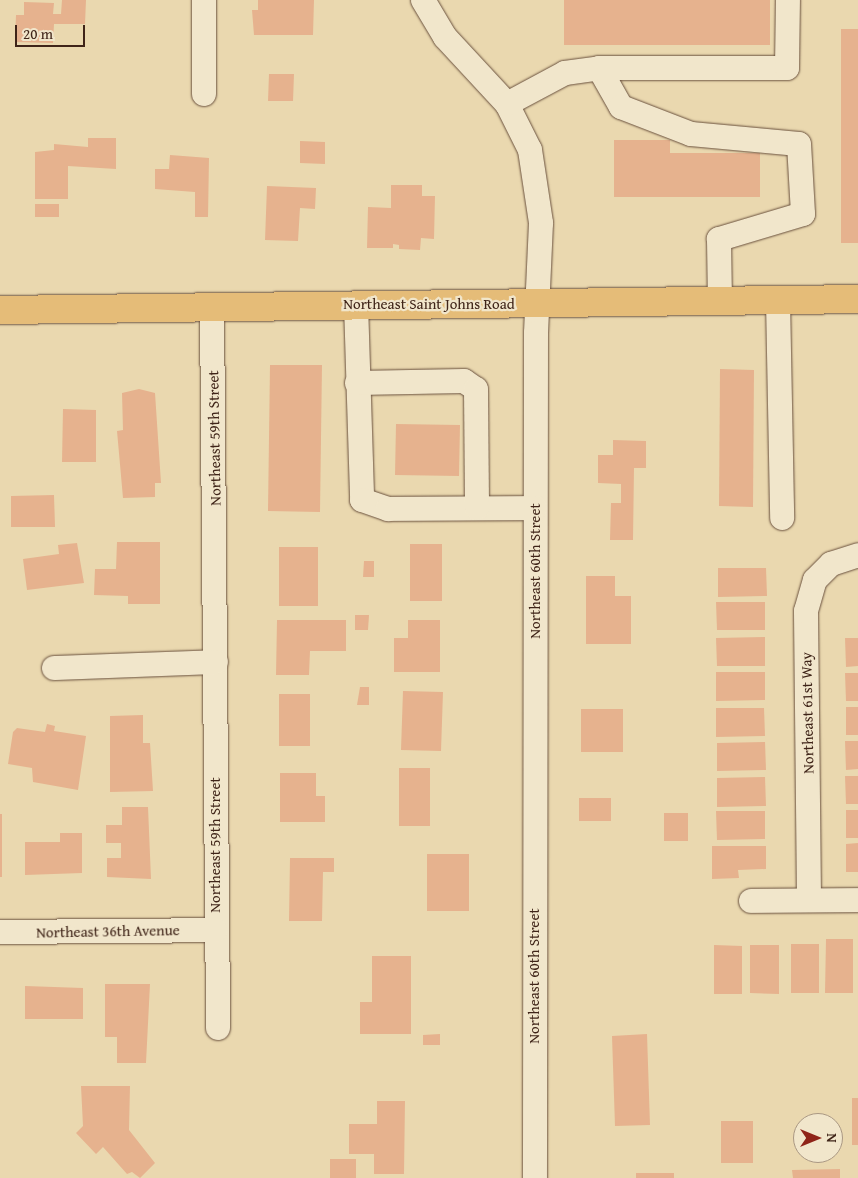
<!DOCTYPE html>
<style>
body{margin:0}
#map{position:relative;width:858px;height:1178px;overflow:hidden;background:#ead8af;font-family:"Gentium Book Plus",serif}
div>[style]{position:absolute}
.building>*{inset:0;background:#e6b28e}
.roads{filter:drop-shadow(0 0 1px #6a513e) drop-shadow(0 0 1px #6a513e)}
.minor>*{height:24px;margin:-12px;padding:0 12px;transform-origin:12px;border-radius:12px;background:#f1e6cb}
.major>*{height:28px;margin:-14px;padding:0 14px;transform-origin:14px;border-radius:14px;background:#e5bc78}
span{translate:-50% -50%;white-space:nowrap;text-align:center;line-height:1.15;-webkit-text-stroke:4.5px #f1e6cb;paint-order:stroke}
.street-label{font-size:15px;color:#3f2418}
.north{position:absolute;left:793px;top:1113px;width:50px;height:50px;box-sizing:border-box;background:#f1e6cb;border:1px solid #aa9883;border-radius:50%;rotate:90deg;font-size:14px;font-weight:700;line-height:20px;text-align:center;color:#3f2418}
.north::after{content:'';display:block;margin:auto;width:18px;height:22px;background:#8f2418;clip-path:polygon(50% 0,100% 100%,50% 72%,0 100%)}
.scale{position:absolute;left:15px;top:25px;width:70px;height:22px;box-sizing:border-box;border:2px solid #3f2418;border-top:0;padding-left:6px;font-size:15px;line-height:18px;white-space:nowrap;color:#3f2418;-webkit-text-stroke:4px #f1e6cb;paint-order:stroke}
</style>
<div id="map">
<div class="building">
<i style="clip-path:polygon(62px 0,86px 0,85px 24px,54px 24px,53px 43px,15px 42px,16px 15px,24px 15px,24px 2px,54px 3px,53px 14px,61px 14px)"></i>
<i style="clip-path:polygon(258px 0,314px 0,313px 35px,254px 35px,252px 10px,258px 10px)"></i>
<i style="clip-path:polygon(564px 0,770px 0,770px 45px,564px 45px)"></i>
<i style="clip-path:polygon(841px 29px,858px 29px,858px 243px,841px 243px)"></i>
<i style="clip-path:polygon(269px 74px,294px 74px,293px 101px,268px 101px)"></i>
<i style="clip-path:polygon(88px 138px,116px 138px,116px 169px,68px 166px,68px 199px,35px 199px,35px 152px,54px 150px,54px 144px,88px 147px)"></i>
<i style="clip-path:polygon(614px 140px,670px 140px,670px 153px,760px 153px,760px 197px,614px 197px)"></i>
<i style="clip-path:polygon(300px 141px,325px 142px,325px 164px,300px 163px)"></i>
<i style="clip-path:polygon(170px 155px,209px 158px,208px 217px,195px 217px,195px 192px,155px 189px,155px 169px,169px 169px)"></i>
<i style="clip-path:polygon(391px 185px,422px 185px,422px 196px,435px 196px,434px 239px,421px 238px,420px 250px,399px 249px,399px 245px,393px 244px,393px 248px,367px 248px,368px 207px,391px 208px)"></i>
<i style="clip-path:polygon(267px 186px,316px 188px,315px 209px,300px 208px,298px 241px,265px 240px)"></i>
<i style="clip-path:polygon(35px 204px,59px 204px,59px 217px,35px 217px)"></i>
<i style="clip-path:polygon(270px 365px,322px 365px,320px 512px,268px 511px)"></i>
<i style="clip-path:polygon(720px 369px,754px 370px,753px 507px,719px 506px)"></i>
<i style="clip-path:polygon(139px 389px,155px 393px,161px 483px,155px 483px,155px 497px,123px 498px,117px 431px,123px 430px,122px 393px)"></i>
<i style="clip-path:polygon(63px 409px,96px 410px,96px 462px,62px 462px)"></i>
<i style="clip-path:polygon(396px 424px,460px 425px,459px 476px,395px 475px)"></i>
<i style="clip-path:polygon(613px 440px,646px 441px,646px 468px,634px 468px,633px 540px,610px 540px,611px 503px,621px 503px,621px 484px,598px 483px,598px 455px,613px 455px)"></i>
<i style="clip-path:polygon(54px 495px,55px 527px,11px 527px,11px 496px)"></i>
<i style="clip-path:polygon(117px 542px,160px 542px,160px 604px,128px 604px,128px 596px,94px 595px,95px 569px,116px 569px)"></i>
<i style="clip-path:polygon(77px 543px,84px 583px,27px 590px,23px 559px,59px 554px,58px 545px)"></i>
<i style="clip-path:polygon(410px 544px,442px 544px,442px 601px,410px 601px)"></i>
<i style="clip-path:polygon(279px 547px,318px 547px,318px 606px,279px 606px)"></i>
<i style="clip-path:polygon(364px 561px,374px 561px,374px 577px,363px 577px)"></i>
<i style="clip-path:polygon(718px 568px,766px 568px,767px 596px,718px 597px)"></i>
<i style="clip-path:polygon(586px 576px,615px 576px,615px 596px,631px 596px,631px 644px,586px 644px)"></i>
<i style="clip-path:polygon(716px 602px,765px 602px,765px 630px,717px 630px)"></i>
<i style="clip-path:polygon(355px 615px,369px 615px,368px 630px,355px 630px)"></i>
<i style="clip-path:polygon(277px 620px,346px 620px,346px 651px,310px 651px,309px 675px,276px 675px)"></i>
<i style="clip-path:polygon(408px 620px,440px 620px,440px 672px,394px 672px,394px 638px,408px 638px)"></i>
<i style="clip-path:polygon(765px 637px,765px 666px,717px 666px,716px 638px)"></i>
<i style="clip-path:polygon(845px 638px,858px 638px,858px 666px,846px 667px)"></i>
<i style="clip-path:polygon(716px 672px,765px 672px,765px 700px,716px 701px)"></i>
<i style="clip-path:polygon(845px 673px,858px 673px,858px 701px,846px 701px)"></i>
<i style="clip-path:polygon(360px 687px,369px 687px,369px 705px,357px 705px)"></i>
<i style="clip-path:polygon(403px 691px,443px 692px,441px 751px,401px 750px)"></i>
<i style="clip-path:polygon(279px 694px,310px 694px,310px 746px,279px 746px)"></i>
<i style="clip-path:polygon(846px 707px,858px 707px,858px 735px,846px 735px)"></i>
<i style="clip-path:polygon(716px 708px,764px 708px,765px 736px,716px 737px)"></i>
<i style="clip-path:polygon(581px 709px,623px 709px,623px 752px,581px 752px)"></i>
<i style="clip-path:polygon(143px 715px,143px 743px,150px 743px,153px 791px,110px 792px,110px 716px)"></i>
<i style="clip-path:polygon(47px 724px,55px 726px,54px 731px,86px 736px,78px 790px,33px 782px,32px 768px,8px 764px,13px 732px,17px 728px,45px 732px)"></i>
<i style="clip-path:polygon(845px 741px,858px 741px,858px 769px,846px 770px)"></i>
<i style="clip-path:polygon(765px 742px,766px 770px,717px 771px,717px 743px)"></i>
<i style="clip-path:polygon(399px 768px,430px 768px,430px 826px,399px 826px)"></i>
<i style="clip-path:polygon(280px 773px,316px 773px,316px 796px,325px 796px,325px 822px,280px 822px)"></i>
<i style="clip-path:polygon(845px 776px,858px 776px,858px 804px,846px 804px)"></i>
<i style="clip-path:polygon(765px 777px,766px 806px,717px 807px,717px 778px)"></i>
<i style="clip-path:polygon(579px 798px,611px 798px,611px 821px,579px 821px)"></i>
<i style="clip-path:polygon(122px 807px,148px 807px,151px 879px,107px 877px,107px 858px,121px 858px,121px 843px,106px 843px,106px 825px,122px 825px)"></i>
<i style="clip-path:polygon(846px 810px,858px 810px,858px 838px,846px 838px)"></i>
<i style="clip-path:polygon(716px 811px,765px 811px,765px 839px,717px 840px)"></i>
<i style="clip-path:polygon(664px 813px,688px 813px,688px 841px,664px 841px)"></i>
<i style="clip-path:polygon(0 814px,2px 814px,2px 877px,0 877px)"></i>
<i style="clip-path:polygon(60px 833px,82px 833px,82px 873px,25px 875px,25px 842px,60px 842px)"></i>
<i style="clip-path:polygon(858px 843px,858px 872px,846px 872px,846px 844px)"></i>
<i style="clip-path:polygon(712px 846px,766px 846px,766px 869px,738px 870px,739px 878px,712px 879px)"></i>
<i style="clip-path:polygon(427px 854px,469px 854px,469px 911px,427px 911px)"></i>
<i style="clip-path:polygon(290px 858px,334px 858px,334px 872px,323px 872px,322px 921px,289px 921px)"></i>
<i style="clip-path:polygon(826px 939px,853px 939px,853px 993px,825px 993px)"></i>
<i style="clip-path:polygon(791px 944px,819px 944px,819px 993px,791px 993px)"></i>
<i style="clip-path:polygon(714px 945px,742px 946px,742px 994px,714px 994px)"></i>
<i style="clip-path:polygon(750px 945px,779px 945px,779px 994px,750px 993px)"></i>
<i style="clip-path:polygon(372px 956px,411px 956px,411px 1034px,360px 1034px,360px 1002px,372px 1002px)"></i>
<i style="clip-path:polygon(105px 984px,150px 984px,146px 1063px,117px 1063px,117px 1037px,105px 1037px)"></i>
<i style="clip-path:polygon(25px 986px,83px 988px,83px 1019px,25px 1019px)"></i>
<i style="clip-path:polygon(440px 1034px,440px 1045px,423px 1045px,423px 1035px)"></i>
<i style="clip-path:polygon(647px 1034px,650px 1125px,615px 1126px,612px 1036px)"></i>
<i style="clip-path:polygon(81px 1086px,130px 1086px,129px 1130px,155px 1163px,140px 1178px,132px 1172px,127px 1174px,103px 1147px,96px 1154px,76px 1133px,83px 1126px)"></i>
<i style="clip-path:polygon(852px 1098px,858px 1098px,858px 1145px,852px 1145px)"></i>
<i style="clip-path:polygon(377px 1101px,405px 1101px,404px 1174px,374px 1174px,374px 1154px,349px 1154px,349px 1124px,377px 1124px)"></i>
<i style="clip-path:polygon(721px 1121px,753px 1121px,753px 1163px,721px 1163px)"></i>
<i style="clip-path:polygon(330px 1159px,356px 1159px,356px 1178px,330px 1178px)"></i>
<i style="clip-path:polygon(840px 1169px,840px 1178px,793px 1178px,792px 1170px)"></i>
<i style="clip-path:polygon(636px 1173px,674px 1173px,674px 1178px,636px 1178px)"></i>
</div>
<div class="roads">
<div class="minor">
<i style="left:204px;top:0;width:94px;rotate:90deg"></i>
<i style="left:423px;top:0;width:43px;rotate:59.3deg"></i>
<i style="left:445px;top:37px;width:91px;rotate:47.2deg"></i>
<i style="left:507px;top:104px;width:51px;rotate:63.4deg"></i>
<i style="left:530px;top:150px;width:74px;rotate:81.4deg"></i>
<i style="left:541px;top:223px;width:110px;rotate:92.6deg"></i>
<i style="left:536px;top:333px;width:845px;rotate:90.07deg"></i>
<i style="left:599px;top:68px;width:45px;rotate:60.6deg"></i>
<i style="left:621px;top:107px;width:75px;rotate:21.1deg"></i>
<i style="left:691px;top:134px;width:108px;rotate:5.3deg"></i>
<i style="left:799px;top:144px;width:70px;rotate:86.7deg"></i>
<i style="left:803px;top:214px;width:88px;rotate:163.4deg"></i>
<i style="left:719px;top:239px;width:62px;rotate:89.1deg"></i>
<i style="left:507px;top:104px;width:66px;rotate:-28.1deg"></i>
<i style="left:565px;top:73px;width:34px;rotate:-8deg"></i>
<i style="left:599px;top:68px;width:188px"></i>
<i style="left:787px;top:68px;width:68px;rotate:-89.2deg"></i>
<i style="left:778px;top:300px;width:218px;rotate:88.9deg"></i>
<i style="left:356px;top:304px;width:196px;rotate:88.2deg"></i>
<i style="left:362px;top:500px;width:28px;rotate:19deg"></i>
<i style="left:388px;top:509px;width:147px;rotate:-0.4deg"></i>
<i style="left:212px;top:305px;width:723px;rotate:89.52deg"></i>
<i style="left:357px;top:383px;width:107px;rotate:-1.1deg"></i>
<i style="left:464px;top:381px;width:14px;rotate:34deg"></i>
<i style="left:476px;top:389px;width:119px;rotate:89.5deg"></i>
<i style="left:54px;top:668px;width:162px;rotate:-2.1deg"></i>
<i style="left:809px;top:899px;width:288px;rotate:-90.6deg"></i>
<i style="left:806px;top:611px;width:32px;rotate:-74deg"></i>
<i style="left:815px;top:580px;width:23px;rotate:-45deg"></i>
<i style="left:831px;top:564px;width:28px;rotate:-18deg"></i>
<i style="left:751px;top:901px;width:107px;rotate:-0.5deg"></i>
<i style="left:0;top:932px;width:215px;rotate:-0.5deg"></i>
</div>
<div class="major">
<i style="left:0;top:310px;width:858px;rotate:-0.73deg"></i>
</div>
</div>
<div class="street-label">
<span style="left:429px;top:304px">Northeast Saint Johns Road</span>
<span style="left:214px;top:438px;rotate:-91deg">Northeast 59th Street</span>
<span style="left:535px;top:571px;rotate:-90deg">Northeast 60th Street</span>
<span style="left:807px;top:713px;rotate:-91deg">Northeast 61st Way</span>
<span style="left:215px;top:845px;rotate:-90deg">Northeast 59th Street</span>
<span style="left:108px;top:931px;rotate:-1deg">Northeast 36th Avenue</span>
<span style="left:534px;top:976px;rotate:-90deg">Northeast 60th Street</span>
</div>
<div class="north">N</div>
<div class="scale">20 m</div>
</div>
